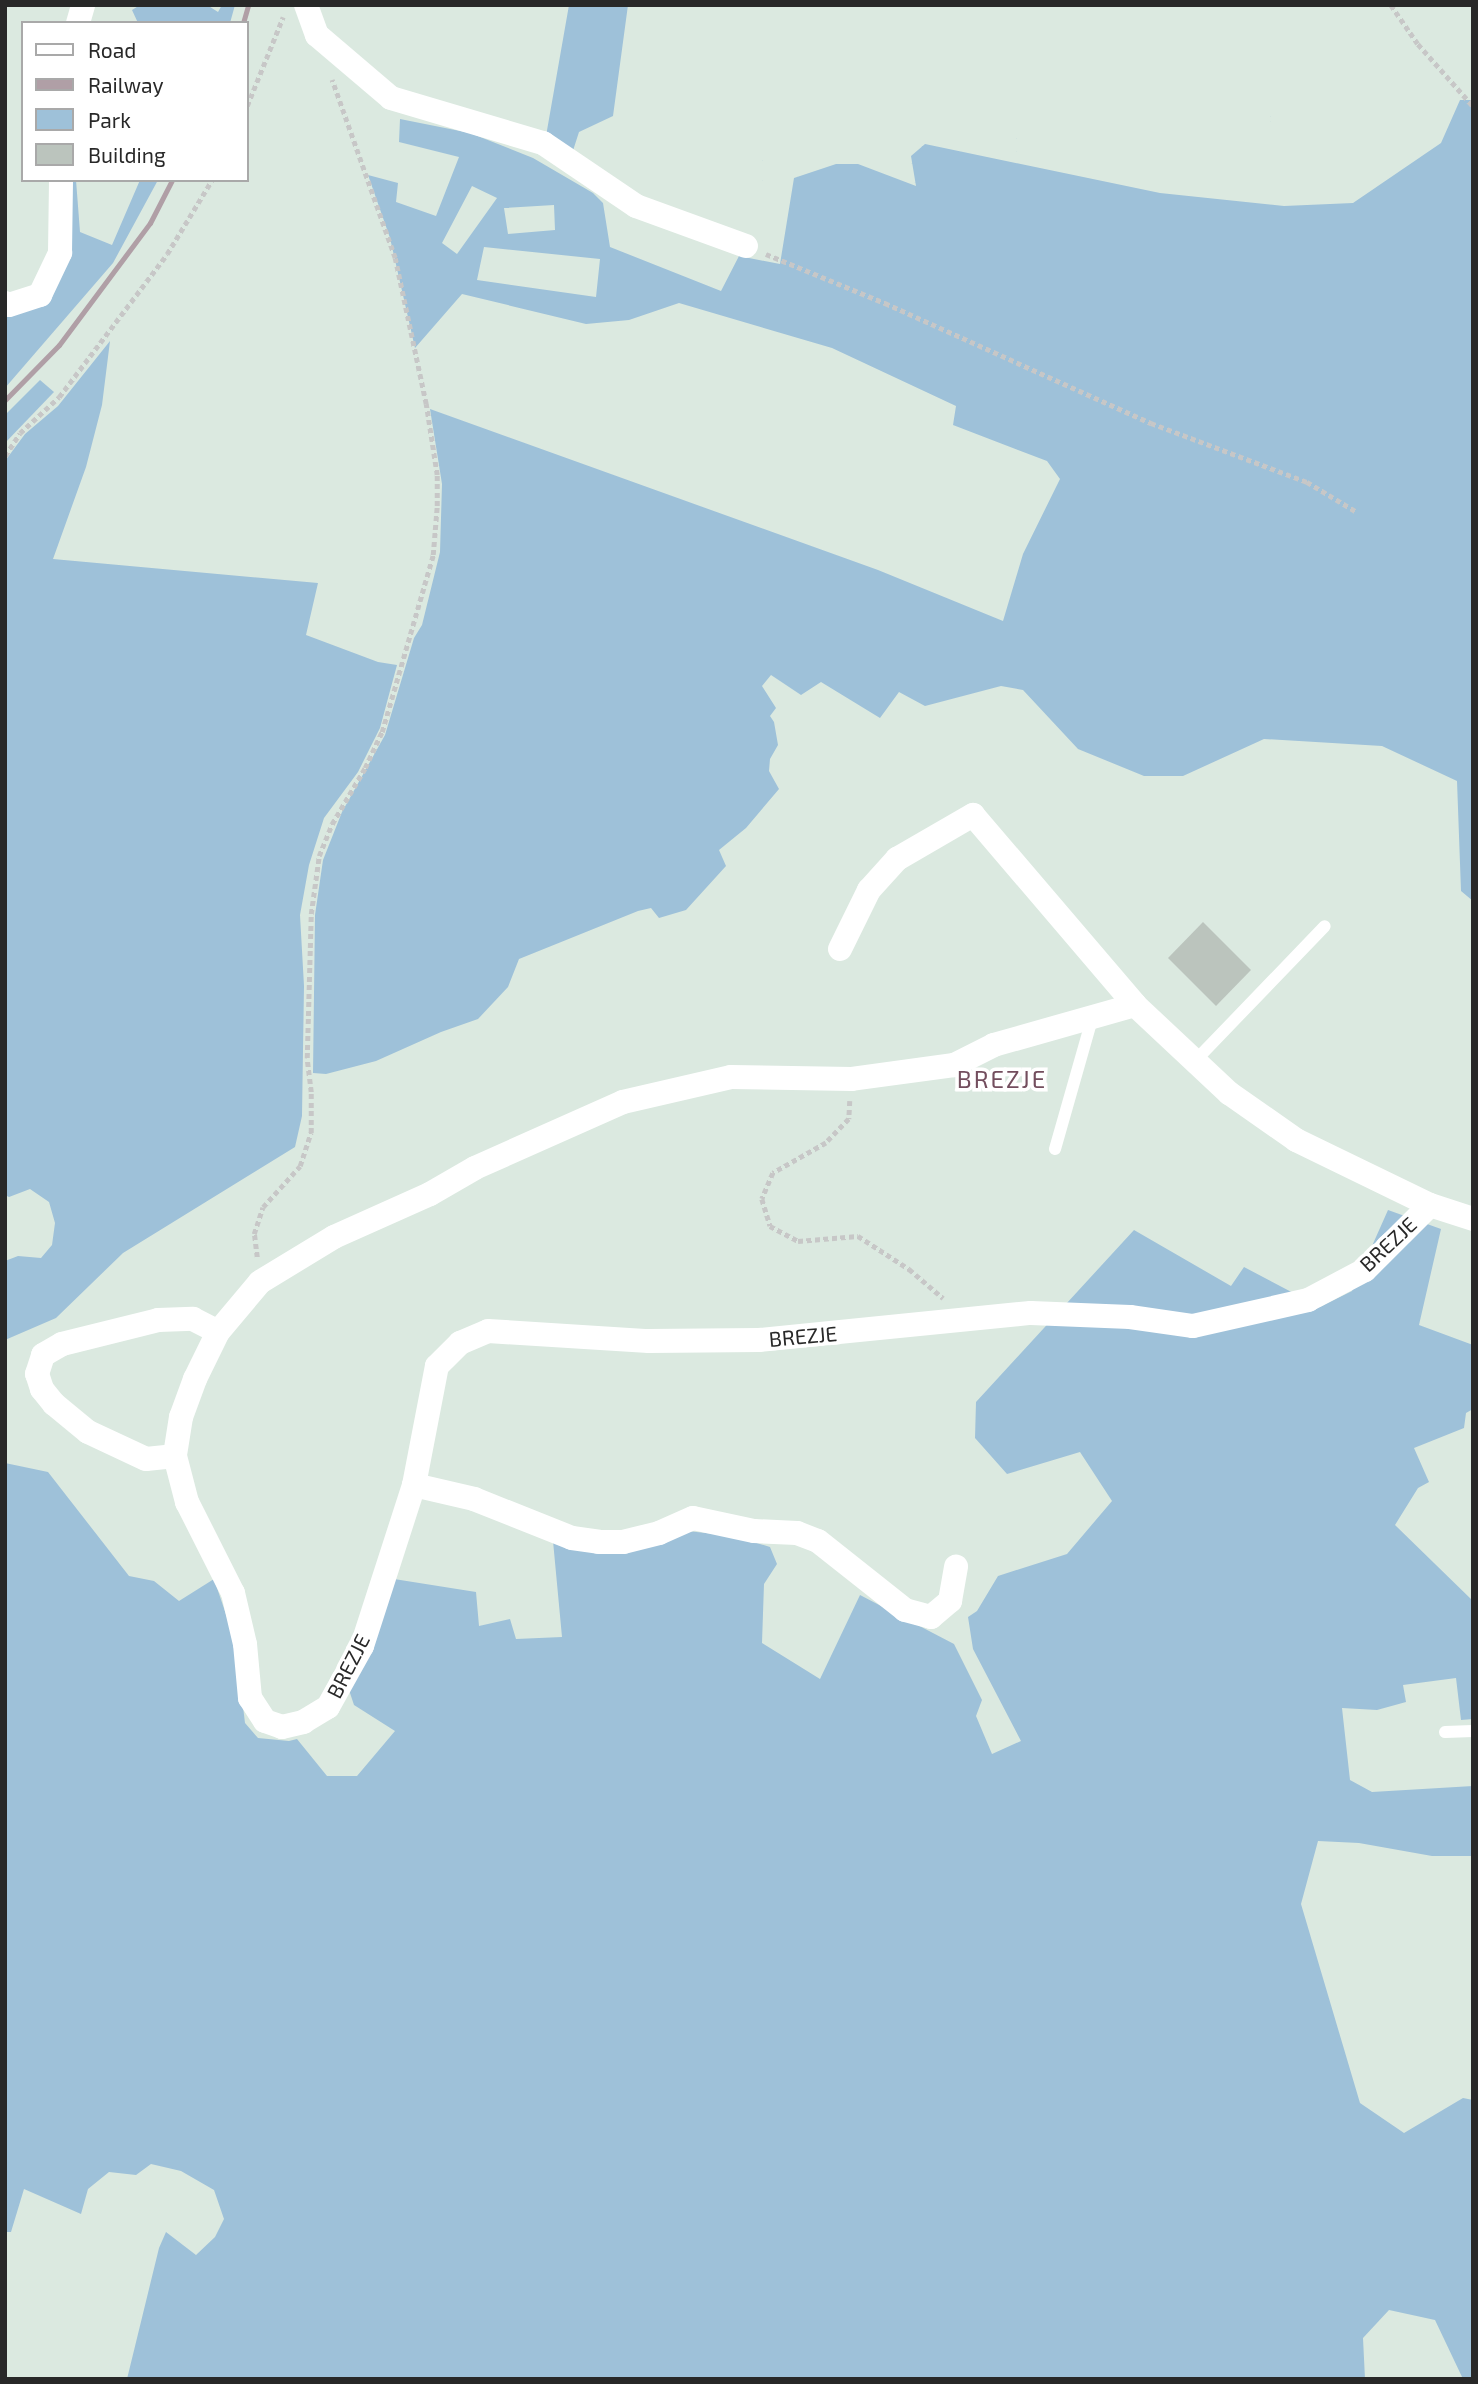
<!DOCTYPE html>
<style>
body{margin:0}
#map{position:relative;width:1478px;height:2384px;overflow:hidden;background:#dbe9e0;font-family:"Exo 2",sans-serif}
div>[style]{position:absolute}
.green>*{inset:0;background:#9ec1d9}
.building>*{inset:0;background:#bbc4bd}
.path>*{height:4.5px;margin-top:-2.25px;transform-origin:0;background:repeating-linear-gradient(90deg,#c7c7c7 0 5px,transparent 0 8.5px)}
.lane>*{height:12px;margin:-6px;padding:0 6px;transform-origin:6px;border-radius:6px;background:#fff}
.street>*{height:24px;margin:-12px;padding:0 12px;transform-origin:12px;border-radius:12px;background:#fff}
.rail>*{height:5px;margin:-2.5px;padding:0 2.5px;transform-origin:2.5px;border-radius:2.5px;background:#b09fa6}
span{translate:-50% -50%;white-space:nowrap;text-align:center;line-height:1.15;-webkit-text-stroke:7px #fff;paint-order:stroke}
.street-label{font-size:21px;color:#282828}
.quarter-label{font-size:24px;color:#734e5e;letter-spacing:2px}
.frame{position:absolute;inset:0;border:7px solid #282828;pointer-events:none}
.legend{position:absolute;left:21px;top:21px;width:228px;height:161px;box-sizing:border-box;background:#fff;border:2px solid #a9a9a9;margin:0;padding:9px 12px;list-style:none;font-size:21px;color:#282828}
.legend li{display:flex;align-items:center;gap:14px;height:35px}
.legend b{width:35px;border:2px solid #a9a9a9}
</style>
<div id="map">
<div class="green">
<i style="clip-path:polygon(140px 5px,207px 5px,218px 12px,222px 5px,235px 5px,230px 23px,138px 23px,132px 10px)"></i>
<i style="clip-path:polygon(569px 5px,628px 5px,613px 116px,579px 132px,569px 163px,546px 136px)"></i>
<i style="clip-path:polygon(evenodd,1460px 100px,1473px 100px,1473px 901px,1461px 891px,1457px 781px,1382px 746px,1264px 739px,1183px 776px,1144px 776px,1078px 749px,1023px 690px,1001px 686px,925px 706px,899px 692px,880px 718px,821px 682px,801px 695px,771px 675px,762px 686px,776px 708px,770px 716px,774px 722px,778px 745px,770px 759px,769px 771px,779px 789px,746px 828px,719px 850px,726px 866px,686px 910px,659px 918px,651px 908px,638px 911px,519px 959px,508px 987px,478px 1019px,441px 1032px,376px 1061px,326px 1074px,313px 1073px,315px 915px,323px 860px,342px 812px,385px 735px,414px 638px,422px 625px,440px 552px,442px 484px,430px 409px,878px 570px,1003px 621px,1023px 554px,1060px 479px,1047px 461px,953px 425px,956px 406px,832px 348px,679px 303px,629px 320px,586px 324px,462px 294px,415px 348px,390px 238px,368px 175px,398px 183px,396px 202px,436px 216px,459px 157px,399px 142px,400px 119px,470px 133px,533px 158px,593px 193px,603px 203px,610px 247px,721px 291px,739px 256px,780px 264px,794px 178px,836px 164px,858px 164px,916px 186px,911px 156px,925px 144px,1160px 193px,1284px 206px,1353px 203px,1441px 143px,1460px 100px,472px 186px,497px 198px,457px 254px,442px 243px,472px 186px,1460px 100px,554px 205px,555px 230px,508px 234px,504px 208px,554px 205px,1460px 100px,484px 247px,600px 259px,596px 297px,477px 280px,484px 247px)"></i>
<i style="clip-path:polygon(68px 180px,76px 180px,80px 232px,112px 245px,140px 180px,158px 180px,113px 263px,5px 388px,5px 312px,41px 303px)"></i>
<i style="clip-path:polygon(110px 341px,102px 405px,86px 467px,53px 559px,318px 583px,306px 635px,378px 662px,397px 665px,380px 728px,358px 772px,324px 818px,309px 865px,300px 915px,304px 986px,302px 1116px,295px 1147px,123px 1253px,56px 1318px,5px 1340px,5px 1261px,18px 1256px,41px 1258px,52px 1245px,55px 1223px,49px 1202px,30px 1189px,9px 1197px,5px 1195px,5px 461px,25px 434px,58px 406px)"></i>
<i style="clip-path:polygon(40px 380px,54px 392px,5px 443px,5px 415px)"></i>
<i style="clip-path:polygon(1388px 1210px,1441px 1229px,1419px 1325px,1473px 1345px,1473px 1409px,1466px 1413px,1464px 1428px,1414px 1448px,1429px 1482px,1418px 1488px,1395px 1525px,1473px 1601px,1473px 1719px,1461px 1720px,1456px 1678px,1403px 1685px,1406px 1702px,1377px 1710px,1342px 1708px,1350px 1780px,1372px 1792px,1473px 1786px,1473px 1856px,1432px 1856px,1359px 1843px,1318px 1841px,1301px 1904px,1360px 2103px,1404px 2133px,1463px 2098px,1473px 2100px,1473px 2379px,1463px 2379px,1435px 2320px,1389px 2310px,1363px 2338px,1365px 2379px,127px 2379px,159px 2248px,166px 2232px,196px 2255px,215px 2237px,224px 2219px,214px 2190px,181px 2171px,151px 2164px,136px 2175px,109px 2172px,88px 2189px,81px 2214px,24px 2189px,11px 2232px,5px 2232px,5px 1463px,48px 1472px,129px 1576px,154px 1581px,179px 1601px,214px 1579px,235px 1641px,245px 1723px,258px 1738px,289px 1741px,297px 1739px,327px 1776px,357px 1776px,395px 1731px,354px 1705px,348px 1687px,394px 1579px,476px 1592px,479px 1626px,510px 1619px,516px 1639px,562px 1637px,553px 1541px,687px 1531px,734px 1536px,770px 1547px,777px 1564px,764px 1584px,762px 1643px,820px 1679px,860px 1595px,954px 1644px,982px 1700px,976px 1716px,992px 1754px,1021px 1741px,973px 1649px,968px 1617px,977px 1611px,998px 1576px,1067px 1554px,1112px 1501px,1080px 1452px,1007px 1474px,975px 1438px,976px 1402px,1134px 1230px,1231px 1286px,1244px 1267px,1320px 1307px,1352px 1291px)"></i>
</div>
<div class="building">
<i style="clip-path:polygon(1203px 922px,1251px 970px,1216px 1006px,1168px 958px)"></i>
</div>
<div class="path">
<i style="left:1391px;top:5px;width:47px;rotate:55.3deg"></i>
<i style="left:1418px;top:44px;width:83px;rotate:48.4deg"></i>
<i style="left:247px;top:106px;width:96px;rotate:-68deg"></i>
<i style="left:766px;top:254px;width:129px;rotate:22.4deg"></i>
<i style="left:885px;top:303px;width:292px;rotate:24.3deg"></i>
<i style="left:1151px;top:423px;width:167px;rotate:20.7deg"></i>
<i style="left:1307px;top:482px;width:58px;rotate:31deg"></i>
<i style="left:5px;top:456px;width:27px;rotate:-57deg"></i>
<i style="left:20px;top:433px;width:53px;rotate:-42.7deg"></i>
<i style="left:59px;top:397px;width:179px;rotate:-52.9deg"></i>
<i style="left:167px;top:254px;width:87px;rotate:-58.7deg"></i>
<i style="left:850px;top:1101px;width:18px;rotate:93deg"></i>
<i style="left:849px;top:1119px;width:33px;rotate:134deg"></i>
<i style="left:826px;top:1143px;width:61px;rotate:150.5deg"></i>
<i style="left:773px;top:1173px;width:28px;rotate:113deg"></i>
<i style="left:762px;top:1199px;width:28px;rotate:73deg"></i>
<i style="left:770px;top:1226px;width:32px;rotate:28deg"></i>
<i style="left:798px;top:1241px;width:60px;rotate:-4.8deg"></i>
<i style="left:858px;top:1236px;width:61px;rotate:32.9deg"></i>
<i style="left:909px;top:1269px;width:45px;rotate:40.5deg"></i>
<i style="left:257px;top:1257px;width:23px;rotate:-97deg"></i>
<i style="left:254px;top:1234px;width:28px;rotate:-72deg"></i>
<i style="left:263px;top:1207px;width:55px;rotate:-47.9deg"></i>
<i style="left:300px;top:1166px;width:35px;rotate:-72deg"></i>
<i style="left:311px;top:1133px;width:41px;rotate:-90deg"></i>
<i style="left:311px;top:1092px;width:34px;rotate:-97deg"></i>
<i style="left:307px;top:1058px;width:144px;rotate:-88.4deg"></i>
<i style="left:311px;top:914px;width:59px;rotate:-82.1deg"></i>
<i style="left:319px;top:856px;width:35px;rotate:-68deg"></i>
<i style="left:332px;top:824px;width:65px;rotate:-59.5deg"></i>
<i style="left:365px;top:768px;width:40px;rotate:-65deg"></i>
<i style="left:382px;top:732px;width:184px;rotate:-73.9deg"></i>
<i style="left:433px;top:555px;width:49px;rotate:-85.3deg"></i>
<i style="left:437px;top:506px;width:31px;rotate:-90deg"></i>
<i style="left:437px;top:475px;width:72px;rotate:-98.8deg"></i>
<i style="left:426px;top:404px;width:149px;rotate:-102deg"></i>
<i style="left:395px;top:258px;width:189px;rotate:-109.5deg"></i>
</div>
<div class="lane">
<i style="left:1195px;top:1061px;width:187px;rotate:-46.1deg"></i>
<i style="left:1055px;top:1149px;width:135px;rotate:-74.1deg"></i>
<i style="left:1445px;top:1732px;width:28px;rotate:-2deg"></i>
</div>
<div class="street">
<i style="left:306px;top:5px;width:32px;rotate:70deg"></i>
<i style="left:317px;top:35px;width:97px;rotate:40.4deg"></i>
<i style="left:391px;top:98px;width:159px;rotate:16.5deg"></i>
<i style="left:543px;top:143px;width:112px;rotate:34.1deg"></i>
<i style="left:636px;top:206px;width:117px;rotate:20deg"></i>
<i style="left:78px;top:23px;width:19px;rotate:-74deg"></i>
<i style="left:5px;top:303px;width:4px;rotate:27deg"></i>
<i style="left:9px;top:305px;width:33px;rotate:-18deg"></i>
<i style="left:40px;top:295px;width:47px;rotate:-64.5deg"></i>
<i style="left:60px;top:253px;width:73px;rotate:-89.2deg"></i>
<i style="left:840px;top:949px;width:66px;rotate:-63.8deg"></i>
<i style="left:869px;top:890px;width:42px;rotate:-47.9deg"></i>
<i style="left:897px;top:859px;width:88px;rotate:-30.1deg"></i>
<i style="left:973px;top:815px;width:250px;rotate:49.5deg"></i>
<i style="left:1135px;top:1005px;width:129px;rotate:43.1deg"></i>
<i style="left:1229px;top:1093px;width:82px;rotate:35deg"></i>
<i style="left:1296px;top:1140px;width:149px;rotate:25.9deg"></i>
<i style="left:1430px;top:1205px;width:45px;rotate:18deg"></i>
<i style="left:1135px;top:1005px;width:147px;rotate:164.2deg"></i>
<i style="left:994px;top:1045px;width:45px;rotate:153.4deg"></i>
<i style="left:954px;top:1065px;width:103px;rotate:172.2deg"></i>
<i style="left:852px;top:1079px;width:121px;rotate:-179.1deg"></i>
<i style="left:731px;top:1077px;width:111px;rotate:167deg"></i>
<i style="left:623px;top:1102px;width:162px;rotate:156deg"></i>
<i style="left:475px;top:1168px;width:52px;rotate:150deg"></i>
<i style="left:430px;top:1194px;width:105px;rotate:155.9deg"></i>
<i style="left:334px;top:1237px;width:87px;rotate:148.7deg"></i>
<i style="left:260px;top:1282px;width:65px;rotate:130deg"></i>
<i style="left:218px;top:1332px;width:52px;rotate:116.1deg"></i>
<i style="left:195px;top:1379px;width:40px;rotate:110.2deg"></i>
<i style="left:181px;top:1417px;width:39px;rotate:99deg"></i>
<i style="left:175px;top:1456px;width:48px;rotate:75.4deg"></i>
<i style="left:187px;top:1502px;width:102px;rotate:63.2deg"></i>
<i style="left:233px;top:1593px;width:52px;rotate:76.8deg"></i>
<i style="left:245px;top:1644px;width:54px;rotate:84.7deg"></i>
<i style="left:250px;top:1698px;width:27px;rotate:57deg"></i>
<i style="left:265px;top:1721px;width:18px;rotate:19deg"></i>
<i style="left:282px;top:1727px;width:22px;rotate:-13deg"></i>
<i style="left:303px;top:1722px;width:29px;rotate:-31deg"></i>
<i style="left:328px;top:1707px;width:70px;rotate:-60.9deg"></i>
<i style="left:362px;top:1646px;width:169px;rotate:-72.1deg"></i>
<i style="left:414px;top:1485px;width:121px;rotate:-79.1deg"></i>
<i style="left:437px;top:1366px;width:33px;rotate:-45deg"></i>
<i style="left:460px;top:1343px;width:30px;rotate:-23deg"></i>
<i style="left:488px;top:1331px;width:161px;rotate:3.6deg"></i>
<i style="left:649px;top:1341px;width:110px;rotate:-0.5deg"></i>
<i style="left:759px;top:1340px;width:273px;rotate:-5.7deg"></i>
<i style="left:1031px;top:1313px;width:99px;rotate:2.3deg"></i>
<i style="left:1130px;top:1317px;width:64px;rotate:8.1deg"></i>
<i style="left:1193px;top:1326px;width:118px;rotate:-12.7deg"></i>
<i style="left:1308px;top:1300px;width:64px;rotate:-27.8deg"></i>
<i style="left:1365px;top:1270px;width:92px;rotate:-45deg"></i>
<i style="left:175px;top:1456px;width:29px;rotate:174deg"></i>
<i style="left:146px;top:1459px;width:64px;rotate:-155deg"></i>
<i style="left:88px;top:1432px;width:44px;rotate:-140.5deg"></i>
<i style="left:54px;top:1404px;width:19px;rotate:-129deg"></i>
<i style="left:42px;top:1389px;width:16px;rotate:-108deg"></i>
<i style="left:37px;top:1374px;width:20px;rotate:-72deg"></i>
<i style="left:43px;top:1355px;width:22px;rotate:-30deg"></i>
<i style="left:62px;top:1344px;width:99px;rotate:-14deg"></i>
<i style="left:158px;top:1320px;width:35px;rotate:-2deg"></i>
<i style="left:193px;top:1319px;width:28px;rotate:27deg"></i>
<i style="left:414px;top:1485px;width:62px;rotate:13.1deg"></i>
<i style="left:474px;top:1499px;width:105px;rotate:21.7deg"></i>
<i style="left:572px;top:1538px;width:27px;rotate:8deg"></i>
<i style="left:599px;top:1542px;width:24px"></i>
<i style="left:623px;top:1542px;width:37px;rotate:-14deg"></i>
<i style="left:659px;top:1533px;width:37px;rotate:-24deg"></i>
<i style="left:693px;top:1518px;width:62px;rotate:12deg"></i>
<i style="left:754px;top:1531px;width:43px;rotate:2.7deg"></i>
<i style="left:797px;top:1533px;width:22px;rotate:21deg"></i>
<i style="left:818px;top:1541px;width:111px;rotate:38.4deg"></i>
<i style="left:905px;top:1610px;width:27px;rotate:15deg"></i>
<i style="left:931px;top:1617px;width:25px;rotate:-40deg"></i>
<i style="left:950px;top:1601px;width:35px;rotate:-80deg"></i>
</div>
<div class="rail">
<i style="left:243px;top:23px;width:19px;rotate:-74deg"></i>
<i style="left:5px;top:400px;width:77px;rotate:-45.5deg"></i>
<i style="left:59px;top:345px;width:152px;rotate:-53.3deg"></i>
<i style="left:150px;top:223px;width:48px;rotate:-62.9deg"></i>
</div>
<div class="street-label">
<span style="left:1388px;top:1244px;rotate:-43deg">BREZJE</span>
<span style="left:803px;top:1336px;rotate:-5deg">BREZJE</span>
<span style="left:348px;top:1666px;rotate:-63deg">BREZJE</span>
</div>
<div class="quarter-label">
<span style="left:1002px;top:1079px">BREZJE</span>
</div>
<div class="frame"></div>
<ul class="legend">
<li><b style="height:9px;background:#fff"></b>Road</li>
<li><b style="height:9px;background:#b09fa6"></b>Railway</li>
<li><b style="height:19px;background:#9ec1d9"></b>Park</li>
<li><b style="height:19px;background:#bbc4bd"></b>Building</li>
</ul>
</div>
